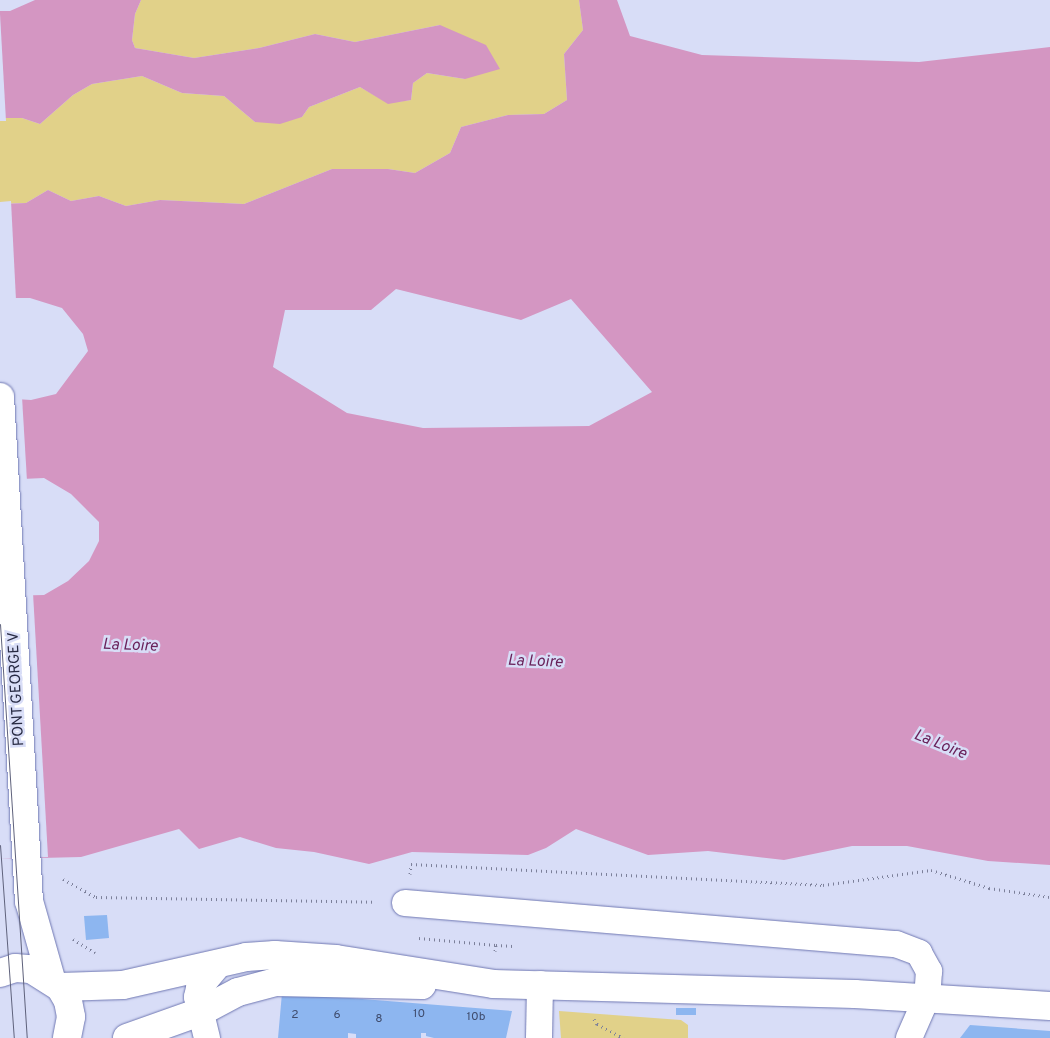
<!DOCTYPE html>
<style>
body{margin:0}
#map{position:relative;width:1050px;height:1038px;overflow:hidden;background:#d8ddf7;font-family:Overpass,sans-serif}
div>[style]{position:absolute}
.green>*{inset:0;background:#e1d189}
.water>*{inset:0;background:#d496c2}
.pier>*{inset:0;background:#d8ddf7}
.building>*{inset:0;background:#8db6f0}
.path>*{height:3px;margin-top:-1.5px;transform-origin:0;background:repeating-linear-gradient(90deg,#7c809a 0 1px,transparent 0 5px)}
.roads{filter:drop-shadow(0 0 1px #6f77b2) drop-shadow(0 0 1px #6f77b2)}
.minor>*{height:26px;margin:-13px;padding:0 13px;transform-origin:13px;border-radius:13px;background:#fff}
.tertiary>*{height:28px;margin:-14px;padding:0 14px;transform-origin:14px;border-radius:14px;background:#fff}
.secondary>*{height:28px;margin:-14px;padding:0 14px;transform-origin:14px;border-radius:14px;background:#fff}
.tram>*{height:1px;margin:-0.5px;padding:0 0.5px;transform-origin:0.5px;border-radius:0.5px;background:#5f627c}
span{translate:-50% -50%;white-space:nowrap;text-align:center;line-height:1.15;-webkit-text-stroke:5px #d8ddf7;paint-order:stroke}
.number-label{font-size:12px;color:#404d6e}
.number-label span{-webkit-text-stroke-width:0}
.street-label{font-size:15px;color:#272a43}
.water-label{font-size:16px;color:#69215a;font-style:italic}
</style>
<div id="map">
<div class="green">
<i style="clip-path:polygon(141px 0,579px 0,583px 30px,564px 54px,567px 100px,544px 114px,508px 115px,461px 127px,450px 153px,415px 173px,388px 169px,332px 169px,244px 204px,160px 200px,126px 206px,99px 196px,71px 201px,48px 190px,26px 203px,0 204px,0 118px,22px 118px,40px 124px,73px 95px,92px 84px,142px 76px,182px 93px,224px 96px,255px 122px,302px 117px,309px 107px,360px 87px,388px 103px,411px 100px,413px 83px,427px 73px,465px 79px,440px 25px,355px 42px,315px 34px,259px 48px,194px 58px,135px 48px,132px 40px,135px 14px)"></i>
<i style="clip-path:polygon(559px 1011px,681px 1020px,688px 1025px,688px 1038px,561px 1038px)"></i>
</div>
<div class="water">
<i style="clip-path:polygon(35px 0,141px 0,135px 14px,132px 40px,135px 48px,194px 58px,259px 48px,315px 34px,355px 42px,440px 25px,486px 45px,500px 69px,465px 79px,427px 73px,413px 83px,411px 100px,388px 104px,360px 87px,309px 107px,302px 117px,280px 124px,255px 122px,224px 96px,182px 93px,142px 76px,92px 84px,73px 95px,40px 124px,22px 118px,0 118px,0 11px,10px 11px)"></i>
<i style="clip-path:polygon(evenodd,579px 0,617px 0,630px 36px,702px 55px,919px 62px,1050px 47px,1050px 865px,988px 861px,907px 846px,852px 846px,784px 860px,708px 851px,648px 855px,576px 829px,546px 848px,528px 855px,412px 852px,369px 864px,314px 852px,276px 848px,240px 837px,199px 849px,179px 829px,81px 857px,0 859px,0 596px,44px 595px,68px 581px,89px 561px,99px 541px,99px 522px,71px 494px,44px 478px,0 480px,0 398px,31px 400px,56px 394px,88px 351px,83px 334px,62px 308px,30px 298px,0 298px,0 204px,26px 203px,48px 190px,71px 201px,99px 196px,126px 206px,160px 200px,244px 204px,332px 169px,388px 169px,415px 173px,450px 153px,461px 127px,508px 115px,544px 114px,567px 100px,564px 54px,583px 30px,579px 0,396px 289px,521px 320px,571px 299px,652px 392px,589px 426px,423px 428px,347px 413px,273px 367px,285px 310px,371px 310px,396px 289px)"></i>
</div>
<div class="pier">
<i style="clip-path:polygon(0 14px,6px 121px,0 121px)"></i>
<i style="clip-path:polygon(11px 201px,16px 300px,0 301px,0 202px)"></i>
<i style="clip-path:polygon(0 396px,22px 397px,27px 481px,0 482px)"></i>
<i style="clip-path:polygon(33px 593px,48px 857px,0 859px,0 594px)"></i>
</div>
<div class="building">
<i style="clip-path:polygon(107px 915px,109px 938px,86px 940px,84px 916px)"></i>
<i style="clip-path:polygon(282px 993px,312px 995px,512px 1011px,506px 1038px,434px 1038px,426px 1036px,426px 1033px,421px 1033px,421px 1038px,356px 1038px,356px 1034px,348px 1033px,348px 1038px,278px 1038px)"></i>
<i style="clip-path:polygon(676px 1008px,696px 1008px,696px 1015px,676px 1015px)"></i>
<i style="clip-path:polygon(970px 1025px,1050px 1031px,1050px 1038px,960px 1038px)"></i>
</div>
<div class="path">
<i style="left:410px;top:874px;width:10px;rotate:-84deg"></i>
<i style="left:411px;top:864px;width:413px;rotate:2.9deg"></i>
<i style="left:823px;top:885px;width:109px;rotate:-7.9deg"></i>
<i style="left:931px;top:870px;width:61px;rotate:17.2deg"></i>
<i style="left:989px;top:888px;width:62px;rotate:8.4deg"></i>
<i style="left:63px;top:879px;width:38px;rotate:29deg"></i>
<i style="left:96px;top:897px;width:279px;rotate:1deg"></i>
<i style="left:419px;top:938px;width:77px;rotate:5.2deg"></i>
<i style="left:73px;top:939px;width:26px;rotate:32deg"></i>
<i style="left:495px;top:951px;width:6px;rotate:-81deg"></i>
<i style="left:496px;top:945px;width:17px;rotate:3deg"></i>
<i style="left:594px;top:1019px;width:6px;rotate:59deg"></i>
<i style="left:597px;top:1024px;width:30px;rotate:28deg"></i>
</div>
<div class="roads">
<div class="minor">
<i style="left:405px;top:903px;width:493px;rotate:4.8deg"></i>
<i style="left:896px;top:944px;width:25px;rotate:21deg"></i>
<i style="left:919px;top:953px;width:21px;rotate:61deg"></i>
<i style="left:929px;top:971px;width:26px;rotate:94deg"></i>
<i style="left:927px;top:997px;width:45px;rotate:113.7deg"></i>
<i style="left:207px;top:1038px;width:42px;rotate:-103.7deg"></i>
<i style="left:197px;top:997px;width:9px;rotate:-77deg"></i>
<i style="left:199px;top:988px;width:31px;rotate:-50deg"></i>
<i style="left:539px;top:1038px;width:54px;rotate:-88.9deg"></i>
</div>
<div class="tertiary">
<i style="left:0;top:397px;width:505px;rotate:86.71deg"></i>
<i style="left:29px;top:901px;width:81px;rotate:74.2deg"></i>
</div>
<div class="secondary">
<i style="left:0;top:973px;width:16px;rotate:-18deg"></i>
<i style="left:15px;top:968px;width:16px;rotate:4deg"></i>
<i style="left:31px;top:969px;width:34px;rotate:32deg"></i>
<i style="left:60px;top:987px;width:16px;rotate:60deg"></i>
<i style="left:68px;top:1001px;width:16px;rotate:79deg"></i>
<i style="left:71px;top:1017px;width:21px;rotate:101deg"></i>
<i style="left:60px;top:987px;width:63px;rotate:-1.8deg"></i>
<i style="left:123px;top:985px;width:126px;rotate:-12.8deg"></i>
<i style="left:246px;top:957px;width:29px;rotate:-4deg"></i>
<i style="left:275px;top:955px;width:61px;rotate:3.8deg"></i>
<i style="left:336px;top:959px;width:159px;rotate:9deg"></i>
<i style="left:493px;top:984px;width:362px;rotate:1.6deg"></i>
<i style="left:855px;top:994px;width:195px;rotate:3.5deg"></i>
<i style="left:127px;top:1038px;width:77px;rotate:-19.6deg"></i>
<i style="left:200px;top:1012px;width:43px;rotate:-27.8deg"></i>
<i style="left:238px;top:992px;width:38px;rotate:-15deg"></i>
<i style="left:275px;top:982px;width:147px;rotate:1.2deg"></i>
</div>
</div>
<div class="tram">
<i style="left:0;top:624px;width:415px;rotate:86.3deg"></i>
<i style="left:0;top:845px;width:194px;rotate:85.9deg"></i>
</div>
<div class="number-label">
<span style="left:419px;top:1015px">10</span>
<span style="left:295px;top:1016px">2</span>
<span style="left:337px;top:1016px">6</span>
<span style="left:476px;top:1018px">10b</span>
<span style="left:379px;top:1020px">8</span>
</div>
<div class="street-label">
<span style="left:17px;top:689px;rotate:-93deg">PONT GEORGE V</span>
</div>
<div class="water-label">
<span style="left:130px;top:646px;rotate:2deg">La Loire</span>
<span style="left:535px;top:662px;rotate:2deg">La Loire</span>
<span style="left:940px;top:745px;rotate:22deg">La Loire</span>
</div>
</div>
